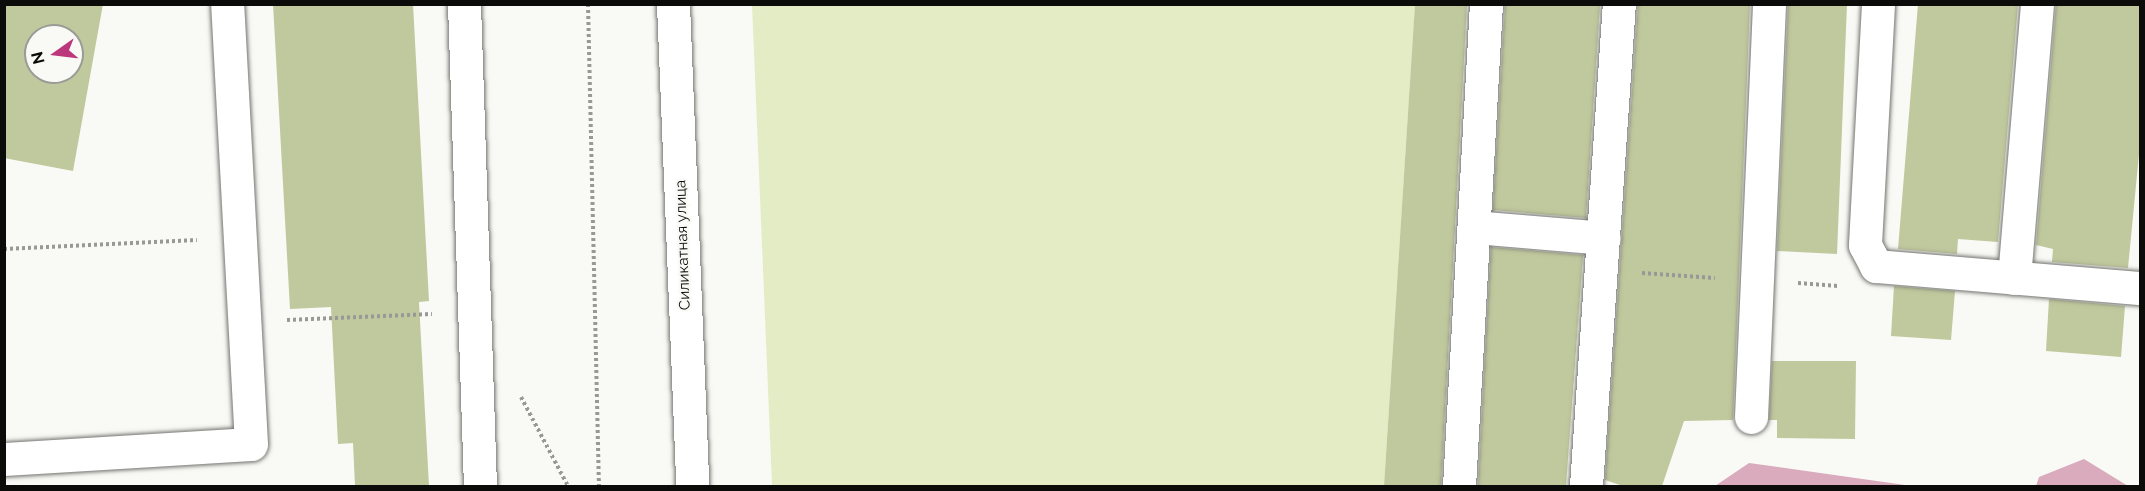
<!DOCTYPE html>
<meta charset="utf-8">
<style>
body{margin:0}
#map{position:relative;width:2145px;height:491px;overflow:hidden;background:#f9faf5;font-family:Raleway,sans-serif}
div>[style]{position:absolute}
.green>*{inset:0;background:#e4ecc5}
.water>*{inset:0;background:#d9abbd}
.building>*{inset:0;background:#c0c89d}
.path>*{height:4px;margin-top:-2px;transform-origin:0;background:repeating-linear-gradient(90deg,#989996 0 3px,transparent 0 6px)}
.roads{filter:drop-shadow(0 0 2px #747571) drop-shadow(0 0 2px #747571)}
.minor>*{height:33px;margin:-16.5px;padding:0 16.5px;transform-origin:16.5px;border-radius:16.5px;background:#fff}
span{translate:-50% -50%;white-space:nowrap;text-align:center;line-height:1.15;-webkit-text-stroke:4.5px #f9faf5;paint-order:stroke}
.street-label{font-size:15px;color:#0b0c0a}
.frame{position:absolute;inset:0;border:6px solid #0b0c0a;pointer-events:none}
.north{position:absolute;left:24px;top:24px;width:60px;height:60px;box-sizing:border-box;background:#f9faf5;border:2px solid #9a9b97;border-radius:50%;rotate:256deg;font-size:16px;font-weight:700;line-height:24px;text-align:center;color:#0b0c0a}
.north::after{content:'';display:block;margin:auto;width:21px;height:27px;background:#bc387d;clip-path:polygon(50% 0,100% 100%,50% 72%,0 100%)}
</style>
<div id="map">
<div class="green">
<i style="clip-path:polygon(752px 5px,1415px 5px,1384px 486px,772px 486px)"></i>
</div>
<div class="water">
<i style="clip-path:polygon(2084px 459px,2128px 486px,2036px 486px,2039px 477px)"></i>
<i style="clip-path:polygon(1749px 463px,1912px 486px,1913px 486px,1715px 486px)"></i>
</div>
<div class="building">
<i style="clip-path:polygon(evenodd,4px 4px,103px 4px,73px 171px,4px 158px,4px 4px,36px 36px,72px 36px,72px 72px,36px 72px,36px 36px)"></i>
<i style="clip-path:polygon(273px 4px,413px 4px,429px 301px,419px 302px,429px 486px,355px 486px,353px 443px,338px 444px,331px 307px,290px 309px)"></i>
<i style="clip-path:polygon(1415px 4px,1467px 4px,1441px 486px,1384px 486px)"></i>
<i style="clip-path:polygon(1505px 4px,1600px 4px,1586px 218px,1493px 210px)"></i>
<i style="clip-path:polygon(1638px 4px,1750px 4px,1733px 420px,1684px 421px,1662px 486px,1623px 486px,1605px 480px)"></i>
<i style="clip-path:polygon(1788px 4px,1847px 4px,1837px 254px,1777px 251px)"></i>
<i style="clip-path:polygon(1918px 4px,2018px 4px,1998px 242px,1958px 239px,1957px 254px,1898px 249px)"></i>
<i style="clip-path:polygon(2056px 4px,2140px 4px,2140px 144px,2128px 268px,2052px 262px,2053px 249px,2036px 245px)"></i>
<i style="clip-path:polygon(1491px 247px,1583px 255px,1566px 486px,1478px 486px)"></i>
<i style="clip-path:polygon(1894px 286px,1955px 291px,1951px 340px,1891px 336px)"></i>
<i style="clip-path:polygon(2049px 299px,2125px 306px,2121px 357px,2046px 351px)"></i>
<i style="clip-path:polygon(1772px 361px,1856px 361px,1855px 439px,1777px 438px,1777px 420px,1769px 420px)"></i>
</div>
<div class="path">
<i style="left:588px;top:4px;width:482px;rotate:88.7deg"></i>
<i style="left:4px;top:249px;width:193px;rotate:-2.7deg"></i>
<i style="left:1642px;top:273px;width:73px;rotate:3.9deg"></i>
<i style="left:1798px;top:283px;width:40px;rotate:4.3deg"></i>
<i style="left:287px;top:320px;width:145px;rotate:-2.4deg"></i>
<i style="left:521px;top:397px;width:101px;rotate:62.2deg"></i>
</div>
<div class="roads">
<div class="minor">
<i style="left:464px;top:4px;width:482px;rotate:88.1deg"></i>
<i style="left:673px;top:4px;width:482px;rotate:87.7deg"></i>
<i style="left:1878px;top:4px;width:241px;rotate:93.1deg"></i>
<i style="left:1865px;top:245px;width:24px;rotate:62deg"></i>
<i style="left:1876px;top:266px;width:265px;rotate:4.8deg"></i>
<i style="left:1474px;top:227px;width:130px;rotate:4.8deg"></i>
<i style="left:2014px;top:278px;width:275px;rotate:-85.2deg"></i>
<i style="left:1751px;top:417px;width:413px;rotate:-87.5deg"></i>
<i style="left:4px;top:459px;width:247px;rotate:-3.5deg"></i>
<i style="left:251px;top:444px;width:441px;rotate:-93.1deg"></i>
<i style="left:1459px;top:486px;width:483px;rotate:-86.8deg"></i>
<i style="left:1586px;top:486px;width:483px;rotate:-86.1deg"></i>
</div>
</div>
<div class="street-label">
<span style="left:683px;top:245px;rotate:-92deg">Силикатная улица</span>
</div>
<div class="frame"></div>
<div class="north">N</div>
</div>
